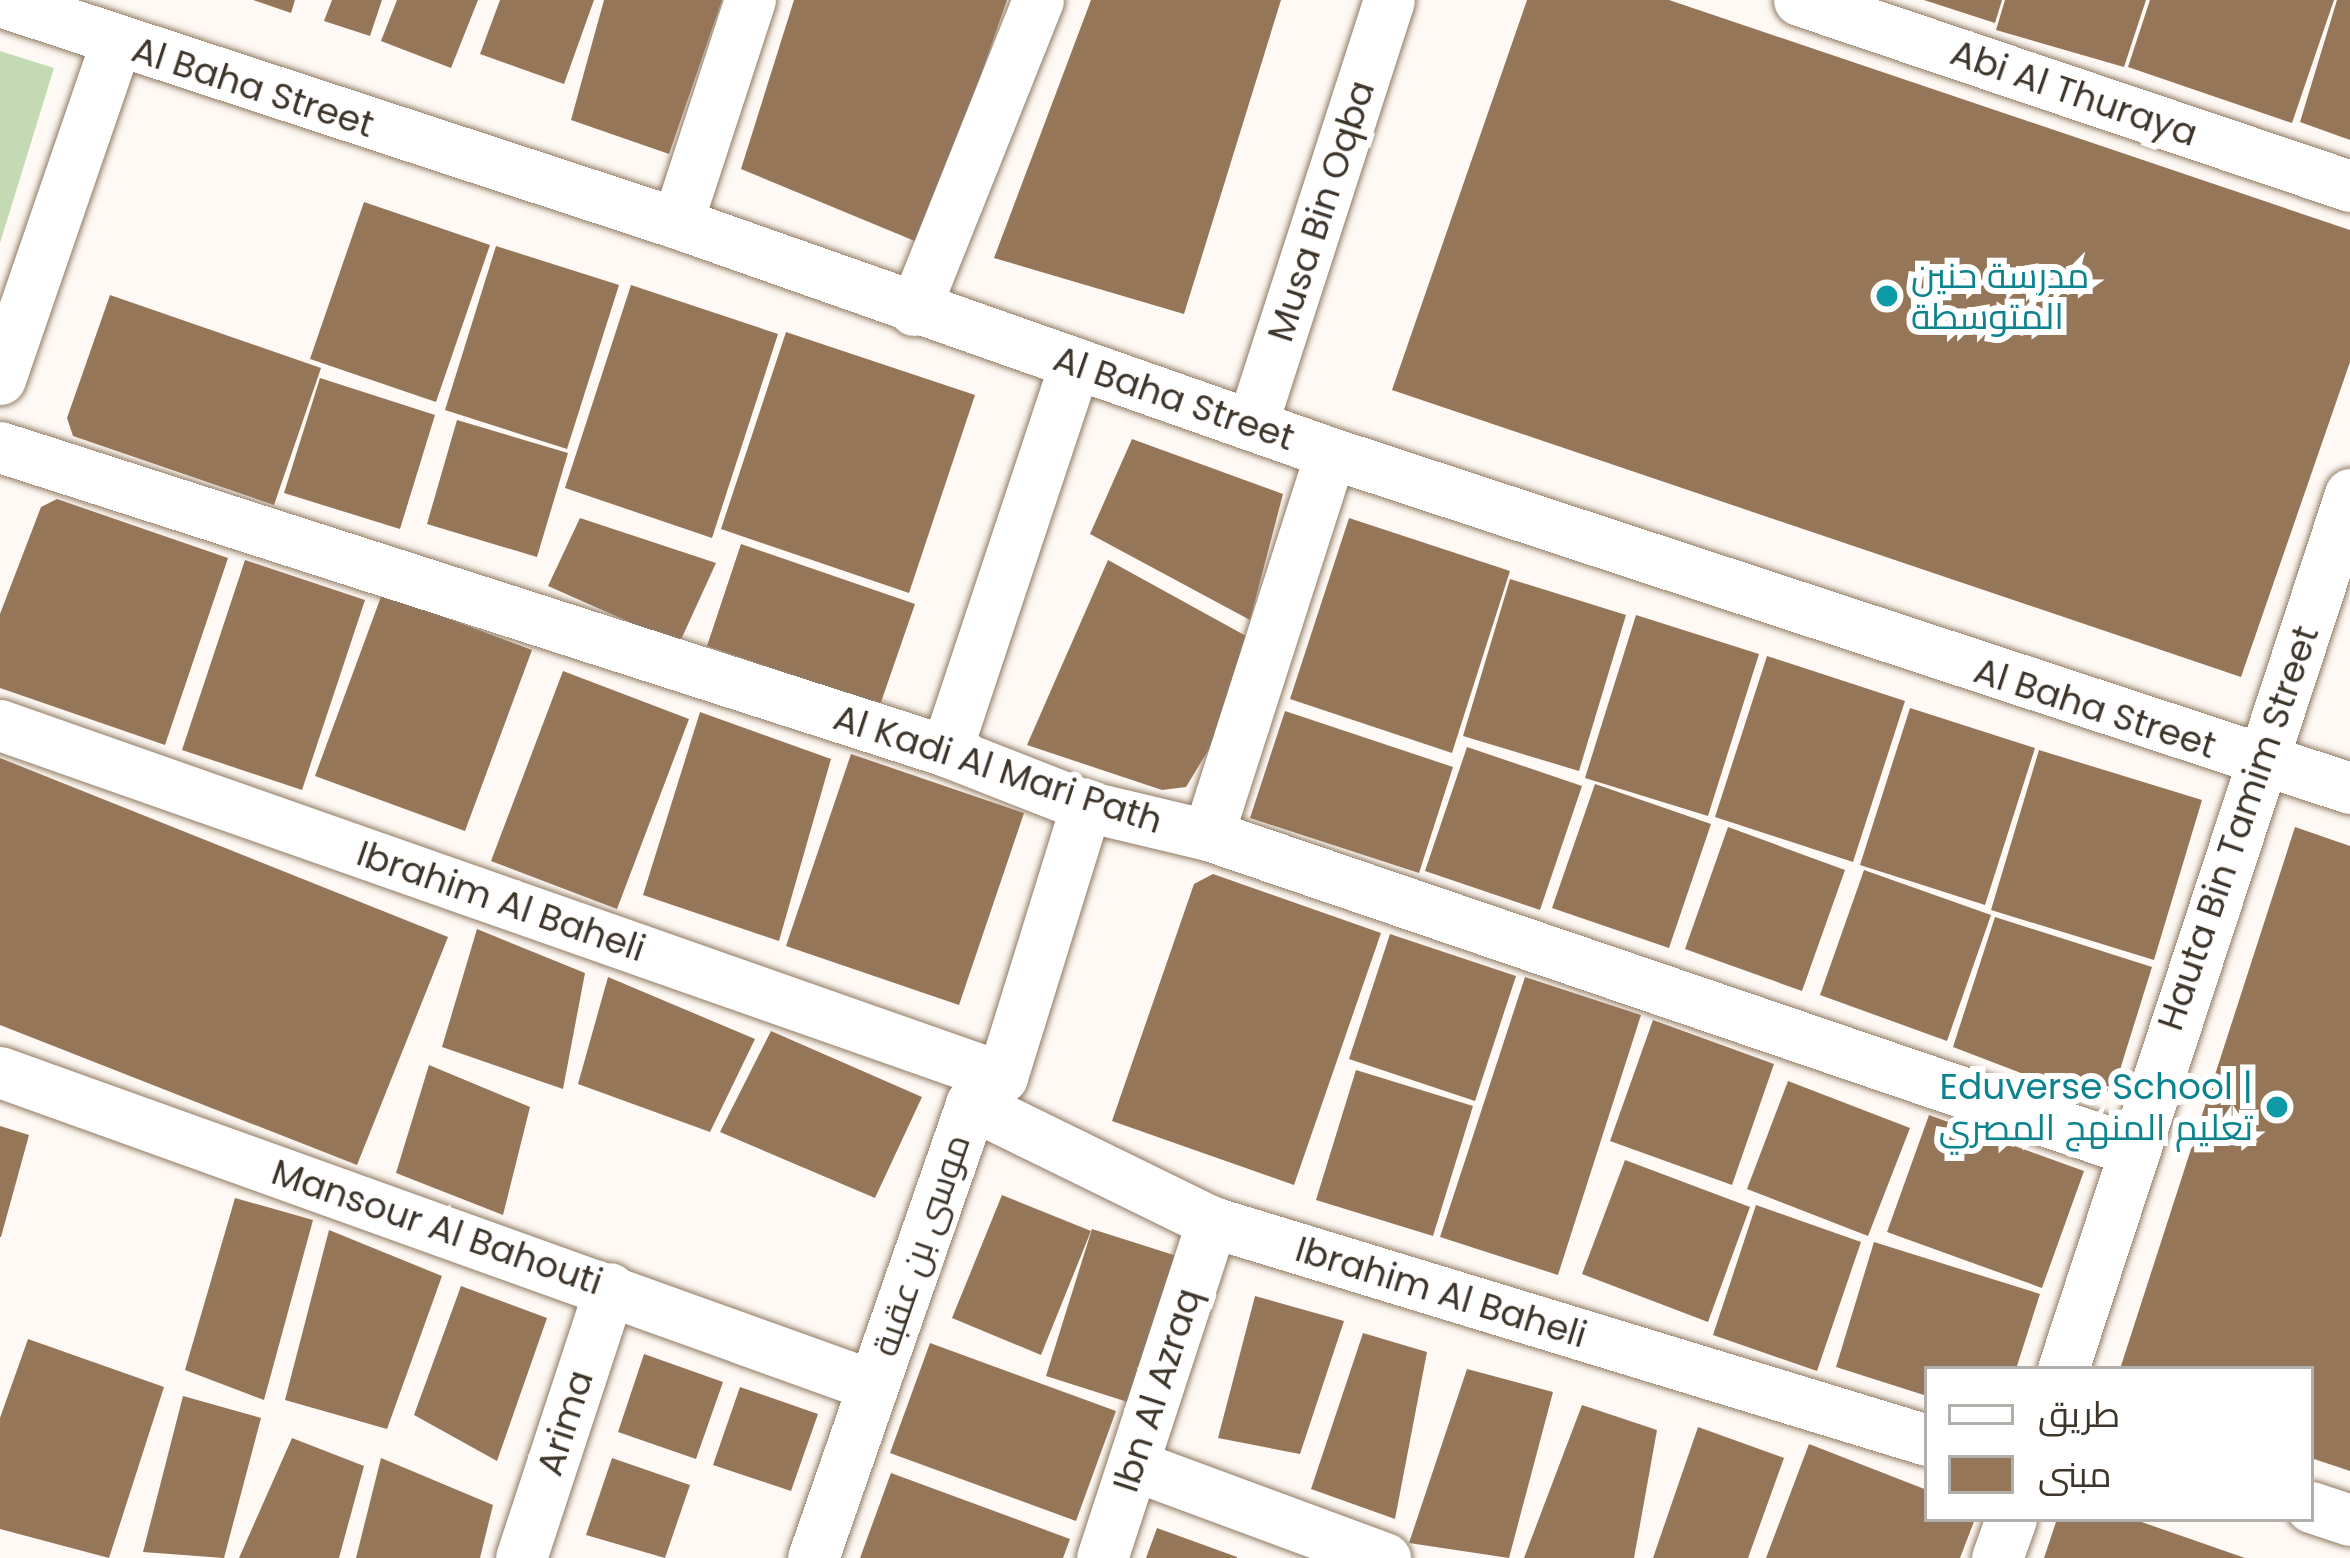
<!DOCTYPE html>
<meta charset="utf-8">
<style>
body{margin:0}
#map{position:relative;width:2350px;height:1558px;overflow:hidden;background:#fef9f4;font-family:Poppins,Cairo,sans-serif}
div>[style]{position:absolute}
.green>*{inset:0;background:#c3dab5}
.building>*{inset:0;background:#967659}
.roads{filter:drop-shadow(0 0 3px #907a63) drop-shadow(0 0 3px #907a63)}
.minor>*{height:51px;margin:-25.5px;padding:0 25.5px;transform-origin:25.5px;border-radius:25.5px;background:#fff}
.dots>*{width:33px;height:33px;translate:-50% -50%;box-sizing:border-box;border:6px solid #fff;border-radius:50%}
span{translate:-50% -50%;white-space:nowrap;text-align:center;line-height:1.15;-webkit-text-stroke:12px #fff;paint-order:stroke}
.street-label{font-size:36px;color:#3e352b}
.culture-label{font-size:36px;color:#0d838f}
.left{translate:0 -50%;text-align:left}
.right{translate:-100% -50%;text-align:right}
.legend{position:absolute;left:1924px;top:1366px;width:390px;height:156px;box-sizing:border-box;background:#fff;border:3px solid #b2aeaa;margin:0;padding:15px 21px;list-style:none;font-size:36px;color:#3e352b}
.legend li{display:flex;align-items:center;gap:24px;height:60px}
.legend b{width:60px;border:3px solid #b2aeaa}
</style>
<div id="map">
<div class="green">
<i style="clip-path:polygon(0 51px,54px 68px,0 243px)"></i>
</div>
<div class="building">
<i style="clip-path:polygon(253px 0,295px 0,291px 13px)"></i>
<i style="clip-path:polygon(332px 0,382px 0,370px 36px,324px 21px)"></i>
<i style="clip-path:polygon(397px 0,478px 0,451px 68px,381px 41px)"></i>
<i style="clip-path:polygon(500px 0,594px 0,564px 84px,480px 54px)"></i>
<i style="clip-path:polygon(604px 0,722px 0,669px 154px,571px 120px)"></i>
<i style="clip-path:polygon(794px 0,1007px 0,922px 244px,741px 169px)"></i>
<i style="clip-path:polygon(1091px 0,1281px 0,1184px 314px,994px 258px)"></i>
<i style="clip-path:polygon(1527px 0,1669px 0,2350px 230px,2350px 362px,2241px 677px,1392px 390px)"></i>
<i style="clip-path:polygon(1924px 0,2002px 0,1995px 23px)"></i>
<i style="clip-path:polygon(2005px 0,2146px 0,2124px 67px,1996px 30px)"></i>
<i style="clip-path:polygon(2150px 0,2334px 0,2292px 123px,2128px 67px)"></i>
<i style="clip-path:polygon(2337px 0,2350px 0,2350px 140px,2300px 122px)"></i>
<i style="clip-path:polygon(364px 202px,490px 245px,436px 402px,310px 359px)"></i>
<i style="clip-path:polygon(496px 246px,619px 285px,567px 449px,445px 410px)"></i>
<i style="clip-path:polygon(631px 285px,778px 334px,712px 538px,565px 488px)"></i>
<i style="clip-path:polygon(110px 295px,321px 368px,274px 505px,73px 436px,67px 418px)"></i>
<i style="clip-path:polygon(786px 332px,975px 395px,909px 593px,721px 529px)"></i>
<i style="clip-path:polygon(320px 378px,435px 415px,400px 529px,284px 493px)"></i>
<i style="clip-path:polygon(457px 420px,568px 453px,537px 557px,427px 524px)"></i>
<i style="clip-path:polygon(1132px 439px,1283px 494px,1250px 620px,1090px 534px)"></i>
<i style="clip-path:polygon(57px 499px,228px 558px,165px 745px,0 688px,0 614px,41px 507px)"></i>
<i style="clip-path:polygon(580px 518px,716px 563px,679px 644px,548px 586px)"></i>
<i style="clip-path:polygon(1349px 518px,1510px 571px,1452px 753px,1290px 699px)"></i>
<i style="clip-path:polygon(741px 544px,915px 604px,880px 705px,707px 646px)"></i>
<i style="clip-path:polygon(245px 560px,365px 600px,302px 790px,182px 750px)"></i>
<i style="clip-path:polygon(1108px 560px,1257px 642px,1226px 721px,1186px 787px,1162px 790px,1027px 745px)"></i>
<i style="clip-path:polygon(1510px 579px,1626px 615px,1579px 771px,1463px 736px)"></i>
<i style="clip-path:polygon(382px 594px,532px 650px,465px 831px,315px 776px)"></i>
<i style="clip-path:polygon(1636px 615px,1759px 654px,1708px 816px,1585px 778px)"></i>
<i style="clip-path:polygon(1767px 656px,1905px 701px,1853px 862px,1715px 817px)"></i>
<i style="clip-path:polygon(563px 671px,689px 719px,617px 909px,491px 861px)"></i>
<i style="clip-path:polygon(1910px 708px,2035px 748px,1985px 905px,1860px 865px)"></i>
<i style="clip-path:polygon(1285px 711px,1453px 767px,1419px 873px,1250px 818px)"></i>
<i style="clip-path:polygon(700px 712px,831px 759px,779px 941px,643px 895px)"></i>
<i style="clip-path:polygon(1467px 747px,1582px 786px,1540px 910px,1425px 871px)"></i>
<i style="clip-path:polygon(2039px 750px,2202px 800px,2154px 960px,1991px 910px)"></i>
<i style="clip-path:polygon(851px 754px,1024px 813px,959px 1005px,786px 946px)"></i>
<i style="clip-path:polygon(0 758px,448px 937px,357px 1165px,0 1025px)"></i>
<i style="clip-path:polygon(1595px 784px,1711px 824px,1669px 948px,1552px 908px)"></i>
<i style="clip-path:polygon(1728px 827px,1845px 870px,1802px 991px,1685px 949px)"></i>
<i style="clip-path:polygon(2295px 827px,2350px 846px,2350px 1471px,2311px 1458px,2311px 1369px,2120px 1369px)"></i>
<i style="clip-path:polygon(1864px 870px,1991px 915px,1947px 1041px,1820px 995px)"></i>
<i style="clip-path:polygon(1213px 874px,1381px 933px,1294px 1185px,1112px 1121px,1194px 884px)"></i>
<i style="clip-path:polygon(1995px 917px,2152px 967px,2114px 1089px,2086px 1098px,1953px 1047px)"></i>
<i style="clip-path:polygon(477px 929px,585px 973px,563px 1089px,442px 1047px)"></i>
<i style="clip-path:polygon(1390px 934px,1516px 976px,1475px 1101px,1349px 1059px)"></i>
<i style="clip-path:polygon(608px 977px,755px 1039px,710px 1132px,578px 1084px)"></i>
<i style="clip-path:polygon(1525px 977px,1641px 1015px,1558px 1275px,1440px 1237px)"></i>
<i style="clip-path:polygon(1653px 1020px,1774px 1064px,1732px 1185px,1610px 1141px)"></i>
<i style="clip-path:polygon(771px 1031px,922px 1097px,875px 1198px,720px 1132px)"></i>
<i style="clip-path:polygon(429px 1065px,530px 1107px,503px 1215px,396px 1173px)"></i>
<i style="clip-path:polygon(1356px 1070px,1473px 1106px,1433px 1236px,1316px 1200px)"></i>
<i style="clip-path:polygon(1788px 1081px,1910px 1128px,1868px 1236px,1747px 1189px)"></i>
<i style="clip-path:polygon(1929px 1115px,2084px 1171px,2042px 1288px,1887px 1232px)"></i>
<i style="clip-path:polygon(0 1126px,29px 1135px,1px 1237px,0 1237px)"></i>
<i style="clip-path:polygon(1625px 1160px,1750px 1207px,1708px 1322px,1582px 1274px)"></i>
<i style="clip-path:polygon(1002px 1195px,1091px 1231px,1041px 1355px,952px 1318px)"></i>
<i style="clip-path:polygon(235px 1198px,313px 1220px,264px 1400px,185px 1370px)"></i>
<i style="clip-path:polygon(1756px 1205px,1861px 1242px,1817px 1371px,1713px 1335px)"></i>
<i style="clip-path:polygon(1092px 1229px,1180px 1257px,1134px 1404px,1046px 1376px)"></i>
<i style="clip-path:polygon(329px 1230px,442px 1276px,387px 1429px,285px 1400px)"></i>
<i style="clip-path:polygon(1874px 1242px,2040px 1294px,2016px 1369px,1927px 1369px,1927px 1396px,1836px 1367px)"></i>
<i style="clip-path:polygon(461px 1286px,547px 1318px,497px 1461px,414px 1415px)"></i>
<i style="clip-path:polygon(1255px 1296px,1344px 1321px,1300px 1454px,1218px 1438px)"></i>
<i style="clip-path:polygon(1363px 1333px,1427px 1352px,1395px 1519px,1311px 1489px)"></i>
<i style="clip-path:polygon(28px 1339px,164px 1387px,109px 1558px,0 1529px,0 1418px)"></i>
<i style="clip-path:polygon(930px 1343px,1116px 1411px,1076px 1521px,890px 1453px)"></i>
<i style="clip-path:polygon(644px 1354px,723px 1382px,696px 1459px,618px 1432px)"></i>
<i style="clip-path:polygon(1467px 1369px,1553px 1392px,1509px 1558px,1409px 1543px)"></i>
<i style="clip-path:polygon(740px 1387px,818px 1414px,791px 1491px,713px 1465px)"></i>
<i style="clip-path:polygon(183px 1396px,261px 1418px,224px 1558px,143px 1552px)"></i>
<i style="clip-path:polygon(1582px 1405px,1657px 1430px,1634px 1558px,1524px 1558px)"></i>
<i style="clip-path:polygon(1698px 1427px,1784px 1458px,1748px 1558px,1653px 1558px)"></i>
<i style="clip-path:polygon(292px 1438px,364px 1466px,339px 1558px,239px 1558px)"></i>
<i style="clip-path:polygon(1809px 1444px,1927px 1490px,1927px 1519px,1975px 1519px,1960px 1558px,1766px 1558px)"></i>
<i style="clip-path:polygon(381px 1458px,493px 1505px,480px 1558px,356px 1558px)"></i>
<i style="clip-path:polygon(612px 1458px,690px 1485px,665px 1558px,586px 1535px)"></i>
<i style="clip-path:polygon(891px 1473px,1070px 1539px,1063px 1558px,860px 1558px)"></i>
<i style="clip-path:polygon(2057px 1519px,2133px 1519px,2245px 1558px,2044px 1558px)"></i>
<i style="clip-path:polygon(1157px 1528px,1237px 1557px,1237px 1558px,1146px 1558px)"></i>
</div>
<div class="roads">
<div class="minor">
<i style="left:1799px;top:0;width:582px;rotate:18.65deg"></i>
<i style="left:0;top:1px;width:712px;rotate:18.16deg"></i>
<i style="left:677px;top:223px;width:693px;rotate:19.38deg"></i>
<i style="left:1331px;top:453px;width:1073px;rotate:18.2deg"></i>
<i style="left:677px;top:223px;width:235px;rotate:-71.9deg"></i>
<i style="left:914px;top:310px;width:334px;rotate:-68.2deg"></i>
<i style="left:0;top:379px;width:355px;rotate:-71deg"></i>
<i style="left:1253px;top:421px;width:442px;rotate:-72.1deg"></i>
<i style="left:0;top:447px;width:994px;rotate:17.81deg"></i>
<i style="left:946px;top:751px;width:150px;rotate:21.4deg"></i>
<i style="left:1086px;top:806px;width:125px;rotate:13.4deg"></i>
<i style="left:1208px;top:835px;width:973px;rotate:18.83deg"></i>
<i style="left:0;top:725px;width:1062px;rotate:19.36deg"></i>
<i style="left:946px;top:751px;width:409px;rotate:-71.6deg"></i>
<i style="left:1208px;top:835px;width:401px;rotate:-72.2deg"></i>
<i style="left:0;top:1072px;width:926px;rotate:19.75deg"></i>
<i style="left:971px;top:1104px;width:268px;rotate:26.1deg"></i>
<i style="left:1212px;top:1222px;width:747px;rotate:16.96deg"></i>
<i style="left:2063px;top:1369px;width:921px;rotate:-71.84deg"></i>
<i style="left:1133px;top:1465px;width:269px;rotate:20.3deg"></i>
<i style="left:2311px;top:1507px;width:41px;rotate:18.4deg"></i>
<i style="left:521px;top:1558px;width:284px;rotate:-71.8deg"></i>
<i style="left:813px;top:1558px;width:481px;rotate:-70.8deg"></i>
<i style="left:971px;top:1104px;width:41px;rotate:-41.1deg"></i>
<i style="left:1002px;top:1077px;width:284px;rotate:-72.8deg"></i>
<i style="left:1102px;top:1558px;width:354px;rotate:-71.9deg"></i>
<i style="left:1997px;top:1558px;width:41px;rotate:-70.3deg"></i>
</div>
</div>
<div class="dots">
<i style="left:1887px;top:296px;background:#0f9aa8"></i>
<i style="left:2277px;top:1107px;background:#0f9aa8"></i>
</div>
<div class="street-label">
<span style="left:253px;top:87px;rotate:18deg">Al Baha Street</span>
<span style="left:2074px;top:93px;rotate:19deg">Abi Al Thuraya</span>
<span style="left:1321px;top:211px;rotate:-72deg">Musa Bin Oqba</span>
<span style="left:1174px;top:398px;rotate:19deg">Al Baha Street</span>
<span style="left:2095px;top:708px;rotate:18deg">Al Baha Street</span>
<span style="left:998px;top:769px;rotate:18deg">Al Kadi Al Mari Path</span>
<span style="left:2238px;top:828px;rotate:-71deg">Hauta Bin Tamim Street</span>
<span style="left:501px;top:901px;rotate:19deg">Ibrahim Al Baheli</span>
<span style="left:437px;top:1227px;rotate:19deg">Mansour Al Bahouti</span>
<span style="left:921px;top:1245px;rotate:-71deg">موسى بن عقبة</span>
<span style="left:1441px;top:1292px;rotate:17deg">Ibrahim Al Baheli</span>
<span style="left:1157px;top:1390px;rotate:-72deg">Ibn Al Azraq</span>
<span style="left:565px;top:1423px;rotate:-72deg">Arima</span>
</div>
<div class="culture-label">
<span class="left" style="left:1911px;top:296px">مدرسة حنين<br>المتوسطة</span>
<span class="right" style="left:2253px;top:1107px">Eduverse School |<br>تعليم المنهج المصري</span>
</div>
<ul class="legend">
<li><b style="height:15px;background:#fff"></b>طريق</li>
<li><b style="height:33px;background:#967659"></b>مبنى</li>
</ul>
</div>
